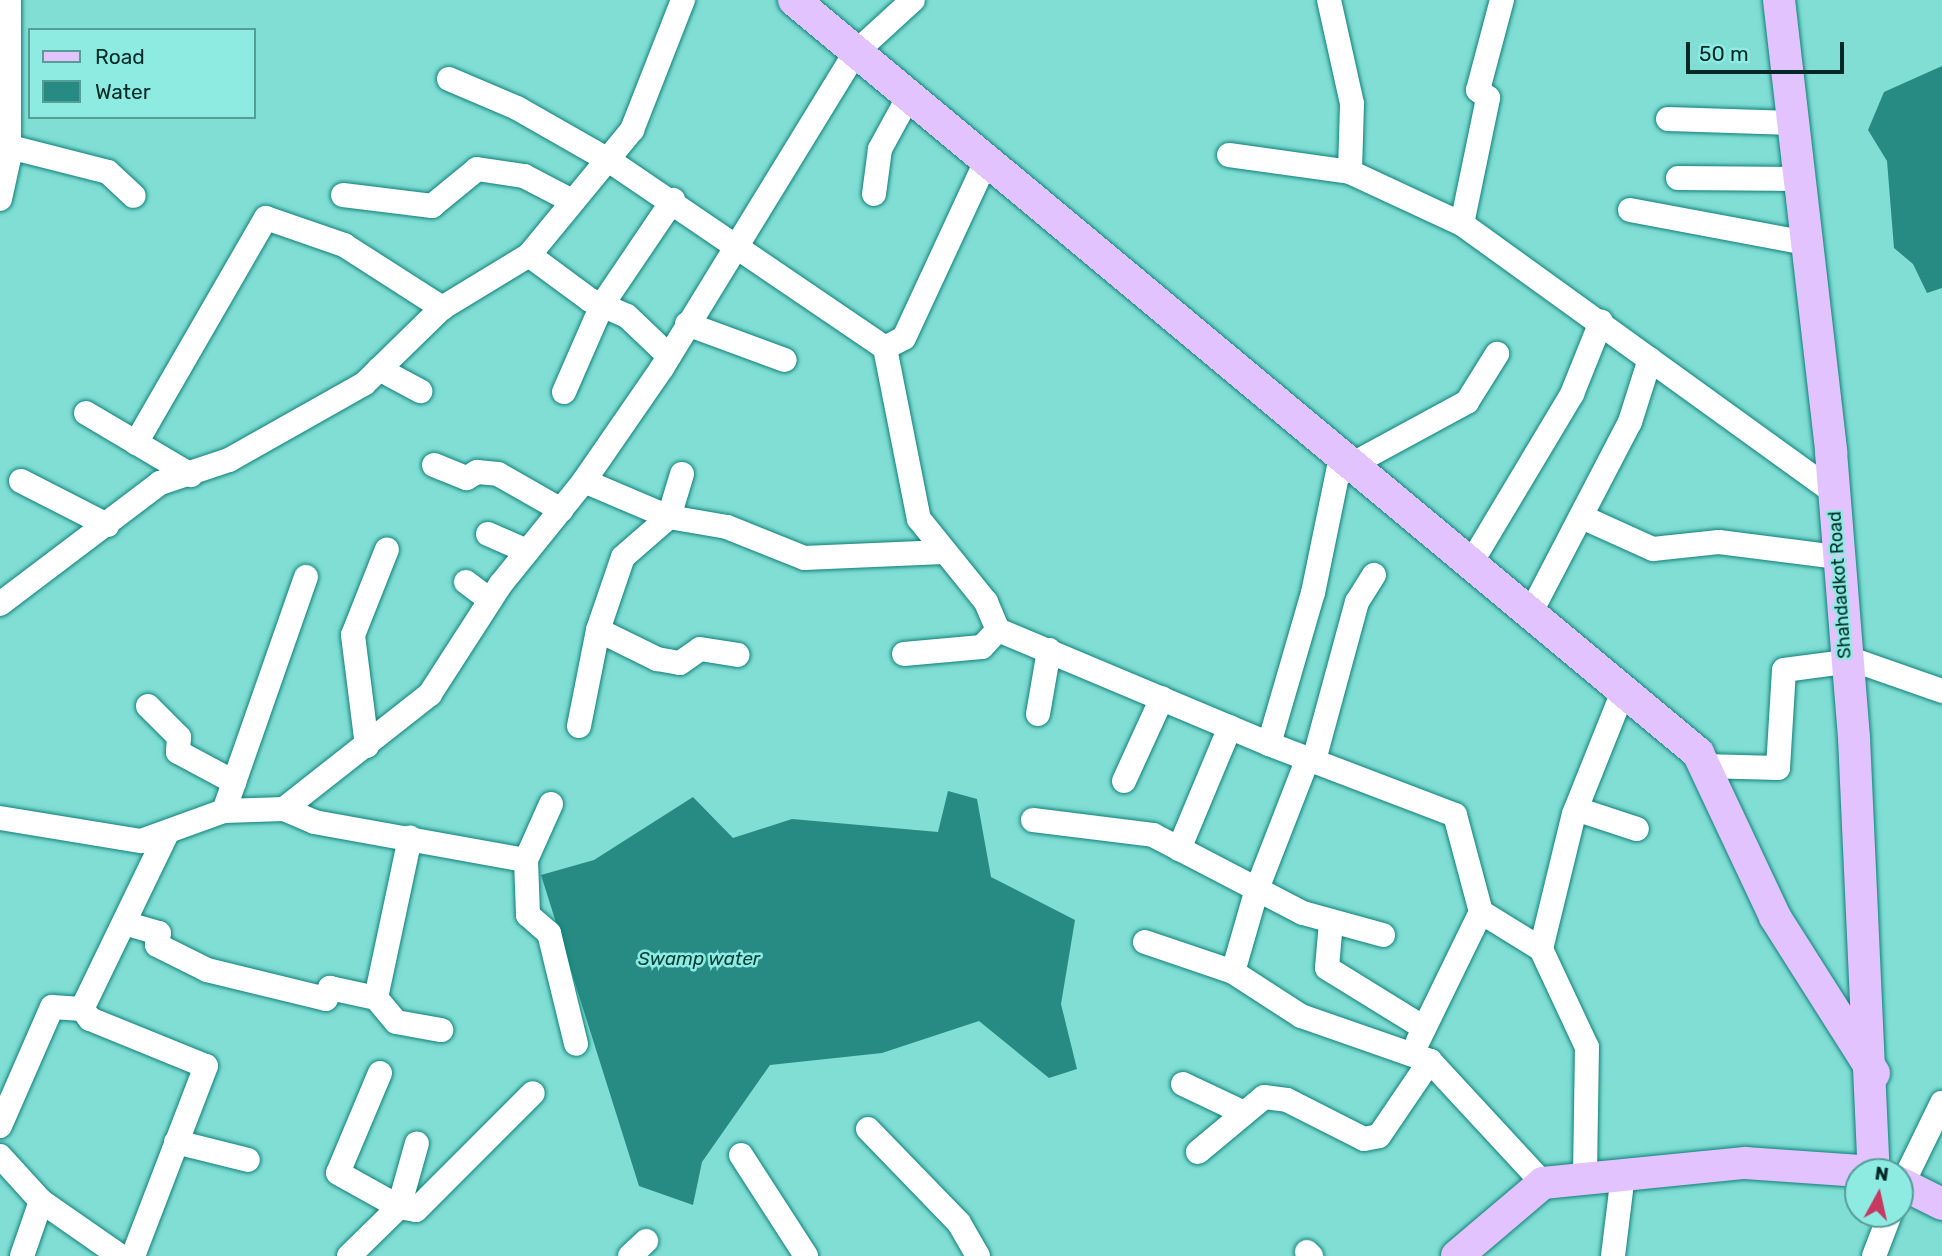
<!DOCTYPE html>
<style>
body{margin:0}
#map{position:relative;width:1942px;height:1256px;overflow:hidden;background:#80ded5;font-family:Rubik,sans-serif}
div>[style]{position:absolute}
.water>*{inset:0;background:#278b84}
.roads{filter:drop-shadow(0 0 2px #118079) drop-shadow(0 0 2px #118079)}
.minor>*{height:24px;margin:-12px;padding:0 12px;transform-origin:12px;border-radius:12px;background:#fff}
.major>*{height:32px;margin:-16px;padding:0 16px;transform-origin:16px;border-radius:16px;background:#e2c3fd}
span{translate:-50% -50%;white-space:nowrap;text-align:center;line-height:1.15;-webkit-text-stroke:5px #8debe2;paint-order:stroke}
.street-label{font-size:18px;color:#002926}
.water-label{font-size:19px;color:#003e3a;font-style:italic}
.legend{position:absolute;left:28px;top:28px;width:228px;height:91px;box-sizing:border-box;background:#8debe2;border:2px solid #559d97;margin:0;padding:9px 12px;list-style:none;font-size:21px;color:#002926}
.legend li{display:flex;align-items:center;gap:14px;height:35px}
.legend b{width:35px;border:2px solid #559d97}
.north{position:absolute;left:1844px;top:1158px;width:70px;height:70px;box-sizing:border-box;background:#8debe2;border:2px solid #559d97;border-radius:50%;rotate:8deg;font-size:19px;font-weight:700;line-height:28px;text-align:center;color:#002926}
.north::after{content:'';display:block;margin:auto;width:24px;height:32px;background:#c73862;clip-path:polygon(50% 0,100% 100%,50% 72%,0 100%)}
.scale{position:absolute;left:1686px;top:42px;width:158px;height:32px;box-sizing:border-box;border:4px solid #002926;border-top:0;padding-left:9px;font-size:21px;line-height:24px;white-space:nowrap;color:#002926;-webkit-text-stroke:5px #8debe2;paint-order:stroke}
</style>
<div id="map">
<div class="water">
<i style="clip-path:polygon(1942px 66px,1942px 288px,1927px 293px,1913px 264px,1894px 248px,1887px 161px,1868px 130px,1884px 92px)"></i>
<i style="clip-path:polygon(948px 791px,977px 799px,991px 877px,1075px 920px,1061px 1004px,1077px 1069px,1049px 1078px,979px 1021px,882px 1053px,770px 1065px,702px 1162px,693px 1205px,639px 1186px,541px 875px,594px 860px,693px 797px,733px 838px,792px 819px,938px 832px)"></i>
</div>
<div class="roads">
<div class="minor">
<i style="left:1329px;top:0;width:107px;rotate:77.5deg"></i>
<i style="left:1352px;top:104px;width:68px;rotate:91.7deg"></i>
<i style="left:449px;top:79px;width:74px;rotate:23.1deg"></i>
<i style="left:517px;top:108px;width:107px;rotate:29.7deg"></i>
<i style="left:610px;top:161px;width:333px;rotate:34.2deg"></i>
<i style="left:885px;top:348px;width:21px;rotate:-28deg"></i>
<i style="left:904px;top:338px;width:195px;rotate:-65.1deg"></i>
<i style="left:1668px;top:119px;width:125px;rotate:1.8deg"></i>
<i style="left:6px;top:146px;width:105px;rotate:14.3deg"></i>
<i style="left:108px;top:172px;width:35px;rotate:43deg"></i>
<i style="left:1229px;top:155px;width:122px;rotate:8deg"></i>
<i style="left:1350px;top:172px;width:123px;rotate:24.9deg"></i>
<i style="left:1462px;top:224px;width:458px;rotate:35.8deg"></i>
<i style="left:1678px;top:178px;width:122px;rotate:0.5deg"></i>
<i style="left:874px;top:194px;width:45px;rotate:-82.4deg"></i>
<i style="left:880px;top:149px;width:60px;rotate:-61.3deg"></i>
<i style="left:343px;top:195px;width:90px;rotate:7deg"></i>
<i style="left:432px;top:206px;width:58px;rotate:-39.4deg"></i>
<i style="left:477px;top:169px;width:48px;rotate:8.5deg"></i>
<i style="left:524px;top:176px;width:54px;rotate:27.5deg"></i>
<i style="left:0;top:199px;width:42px;rotate:-77.6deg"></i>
<i style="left:9px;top:158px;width:158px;rotate:-90deg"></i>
<i style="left:1630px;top:210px;width:180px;rotate:10.6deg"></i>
<i style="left:1462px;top:224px;width:129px;rotate:-78.3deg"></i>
<i style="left:1488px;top:98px;width:13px;rotate:-141deg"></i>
<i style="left:1478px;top:90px;width:93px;rotate:-75.1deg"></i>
<i style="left:529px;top:255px;width:76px;rotate:36.4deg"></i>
<i style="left:590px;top:300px;width:40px;rotate:23.4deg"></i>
<i style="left:627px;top:316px;width:58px;rotate:43.6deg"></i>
<i style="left:687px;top:324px;width:104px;rotate:20.2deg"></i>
<i style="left:885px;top:348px;width:174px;rotate:78.8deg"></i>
<i style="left:919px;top:519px;width:107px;rotate:51.1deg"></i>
<i style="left:986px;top:602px;width:30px;rotate:67deg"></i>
<i style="left:998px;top:630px;width:294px;rotate:22.8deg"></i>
<i style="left:1269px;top:744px;width:199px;rotate:20.9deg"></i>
<i style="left:1455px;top:815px;width:100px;rotate:75deg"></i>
<i style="left:1481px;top:912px;width:70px;rotate:31.7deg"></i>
<i style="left:1541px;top:949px;width:108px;rotate:64.9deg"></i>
<i style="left:1587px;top:1047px;width:131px;rotate:90.9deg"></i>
<i style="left:379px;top:369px;width:47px;rotate:28.2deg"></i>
<i style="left:564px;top:392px;width:95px;rotate:-66.4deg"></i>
<i style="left:602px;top:305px;width:127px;rotate:-55.9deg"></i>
<i style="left:86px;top:413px;width:122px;rotate:30.6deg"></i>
<i style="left:136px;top:443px;width:260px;rotate:-60deg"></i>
<i style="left:266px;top:218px;width:83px;rotate:19.1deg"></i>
<i style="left:344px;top:245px;width:117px;rotate:32.7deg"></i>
<i style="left:434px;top:465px;width:35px;rotate:22deg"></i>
<i style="left:467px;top:478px;width:12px;rotate:-31deg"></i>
<i style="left:477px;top:472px;width:21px;rotate:5deg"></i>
<i style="left:498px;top:474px;width:73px;rotate:29.7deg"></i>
<i style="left:1351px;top:465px;width:132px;rotate:-28.5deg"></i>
<i style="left:1467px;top:402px;width:57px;rotate:-58deg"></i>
<i style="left:21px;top:481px;width:97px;rotate:27.1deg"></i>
<i style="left:584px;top:481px;width:92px;rotate:23deg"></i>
<i style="left:669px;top:517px;width:59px;rotate:9.8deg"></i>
<i style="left:727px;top:527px;width:83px;rotate:21.9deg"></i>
<i style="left:804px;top:558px;width:140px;rotate:-2.5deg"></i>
<i style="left:1582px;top:517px;width:78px;rotate:24.3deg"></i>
<i style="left:1653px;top:549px;width:66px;rotate:-6.1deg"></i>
<i style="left:1719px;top:542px;width:120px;rotate:7.2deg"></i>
<i style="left:488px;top:534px;width:43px;rotate:23.6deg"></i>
<i style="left:1471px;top:563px;width:197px;rotate:-59.1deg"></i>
<i style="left:1572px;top:394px;width:78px;rotate:-68.1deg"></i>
<i style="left:466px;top:582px;width:30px;rotate:37deg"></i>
<i style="left:0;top:604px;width:201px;rotate:-37.1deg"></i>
<i style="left:160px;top:483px;width:73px;rotate:-18.4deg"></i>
<i style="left:229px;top:460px;width:155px;rotate:-29.4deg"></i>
<i style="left:364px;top:384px;width:109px;rotate:-44.3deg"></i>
<i style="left:442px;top:308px;width:102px;rotate:-31.3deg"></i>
<i style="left:529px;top:255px;width:162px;rotate:-50.5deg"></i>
<i style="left:632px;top:130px;width:140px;rotate:-68.6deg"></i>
<i style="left:1531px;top:612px;width:214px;rotate:-62.5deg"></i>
<i style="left:1630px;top:422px;width:66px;rotate:-72.4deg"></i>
<i style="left:598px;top:630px;width:66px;rotate:26.2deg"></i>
<i style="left:657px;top:659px;width:23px;rotate:10deg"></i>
<i style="left:680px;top:663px;width:24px;rotate:-35deg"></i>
<i style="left:700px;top:649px;width:38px;rotate:9deg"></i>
<i style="left:904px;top:654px;width:78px;rotate:-5.1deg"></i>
<i style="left:982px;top:647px;width:23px;rotate:-47deg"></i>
<i style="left:1845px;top:657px;width:103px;rotate:19.3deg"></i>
<i style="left:148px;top:706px;width:44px;rotate:45deg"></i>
<i style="left:179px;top:737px;width:15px;rotate:94deg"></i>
<i style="left:178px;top:752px;width:64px;rotate:28.2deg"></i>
<i style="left:1038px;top:714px;width:65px;rotate:-80.2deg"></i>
<i style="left:579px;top:726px;width:98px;rotate:-78.8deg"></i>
<i style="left:598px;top:630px;width:77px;rotate:-71.1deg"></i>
<i style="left:623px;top:557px;width:61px;rotate:-41deg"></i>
<i style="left:669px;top:517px;width:45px;rotate:-73.2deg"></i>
<i style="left:1269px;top:744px;width:157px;rotate:-73.8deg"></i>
<i style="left:1313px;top:593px;width:139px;rotate:-78.4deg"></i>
<i style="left:367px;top:746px;width:112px;rotate:-97.2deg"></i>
<i style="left:353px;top:635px;width:92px;rotate:-68.4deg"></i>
<i style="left:1314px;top:760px;width:164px;rotate:-74.8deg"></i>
<i style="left:1357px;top:602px;width:32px;rotate:-58deg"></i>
<i style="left:1704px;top:766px;width:74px;rotate:1.5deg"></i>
<i style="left:1778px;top:768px;width:98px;rotate:-86.5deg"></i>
<i style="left:1784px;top:670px;width:62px;rotate:-7.5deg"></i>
<i style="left:1124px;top:781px;width:91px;rotate:-65.4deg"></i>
<i style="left:551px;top:804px;width:61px;rotate:114.1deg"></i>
<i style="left:526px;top:860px;width:55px;rotate:87.9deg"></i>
<i style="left:528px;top:915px;width:28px;rotate:41deg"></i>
<i style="left:549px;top:933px;width:114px;rotate:76.3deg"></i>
<i style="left:284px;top:809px;width:33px;rotate:23deg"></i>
<i style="left:314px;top:822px;width:215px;rotate:10.2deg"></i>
<i style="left:1576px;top:809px;width:64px;rotate:18.2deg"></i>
<i style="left:224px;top:811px;width:248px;rotate:-70.7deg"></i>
<i style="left:0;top:818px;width:143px;rotate:9.3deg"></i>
<i style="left:141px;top:841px;width:88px;rotate:-19.9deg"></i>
<i style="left:224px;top:811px;width:60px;rotate:-1.9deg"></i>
<i style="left:284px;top:809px;width:186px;rotate:-38.2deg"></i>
<i style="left:430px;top:694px;width:131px;rotate:-57.2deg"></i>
<i style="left:501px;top:584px;width:132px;rotate:-51.1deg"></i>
<i style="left:584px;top:481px;width:137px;rotate:-55.4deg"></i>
<i style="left:662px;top:368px;width:371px;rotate:-58.5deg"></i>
<i style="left:856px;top:52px;width:77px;rotate:-42.4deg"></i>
<i style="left:1033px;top:820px;width:121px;rotate:7.1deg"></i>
<i style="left:1153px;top:835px;width:169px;rotate:27.5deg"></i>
<i style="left:1303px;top:913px;width:83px;rotate:15.4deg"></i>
<i style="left:1179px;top:849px;width:132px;rotate:-67.3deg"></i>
<i style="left:1331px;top:922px;width:46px;rotate:95deg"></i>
<i style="left:1327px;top:968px;width:114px;rotate:31.7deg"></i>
<i style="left:124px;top:923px;width:36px;rotate:16deg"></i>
<i style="left:159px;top:933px;width:12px;rotate:99deg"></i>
<i style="left:157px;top:945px;width:56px;rotate:26.6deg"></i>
<i style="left:207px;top:970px;width:122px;rotate:13.7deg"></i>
<i style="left:326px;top:999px;width:12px;rotate:-70deg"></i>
<i style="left:330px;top:988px;width:47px;rotate:12.3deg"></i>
<i style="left:376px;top:998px;width:31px;rotate:50deg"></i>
<i style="left:396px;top:1022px;width:46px;rotate:10.1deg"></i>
<i style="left:1145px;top:942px;width:93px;rotate:18.8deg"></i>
<i style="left:1233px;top:972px;width:81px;rotate:32.9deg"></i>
<i style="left:1301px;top:1016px;width:137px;rotate:19.2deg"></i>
<i style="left:1430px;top:1061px;width:166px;rotate:47.2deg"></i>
<i style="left:1541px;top:949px;width:139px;rotate:-76.3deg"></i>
<i style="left:1574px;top:814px;width:135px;rotate:-68.2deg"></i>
<i style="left:1233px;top:972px;width:86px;rotate:-73.9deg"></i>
<i style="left:1257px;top:889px;width:141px;rotate:-68.7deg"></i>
<i style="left:376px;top:998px;width:164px;rotate:-78deg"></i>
<i style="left:82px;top:1009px;width:193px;rotate:-64.2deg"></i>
<i style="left:1418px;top:1041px;width:144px;rotate:-64deg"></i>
<i style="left:380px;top:1073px;width:108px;rotate:112.8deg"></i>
<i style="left:338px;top:1173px;width:70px;rotate:29.1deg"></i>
<i style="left:399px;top:1207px;width:17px;rotate:10deg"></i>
<i style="left:416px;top:1210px;width:165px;rotate:-45deg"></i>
<i style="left:1183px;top:1084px;width:68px;rotate:25.4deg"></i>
<i style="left:0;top:1126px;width:130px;rotate:-66.4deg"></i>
<i style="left:52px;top:1007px;width:30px;rotate:4deg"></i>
<i style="left:82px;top:1009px;width:13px;rotate:51deg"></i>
<i style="left:90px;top:1019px;width:125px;rotate:22.1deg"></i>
<i style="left:206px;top:1066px;width:204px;rotate:111deg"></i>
<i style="left:868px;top:1129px;width:131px;rotate:45.9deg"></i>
<i style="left:959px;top:1223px;width:38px;rotate:60deg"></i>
<i style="left:176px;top:1142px;width:74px;rotate:14deg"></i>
<i style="left:1198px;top:1152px;width:86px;rotate:-39.8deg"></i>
<i style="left:1264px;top:1097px;width:23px;rotate:7deg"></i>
<i style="left:1287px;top:1100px;width:86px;rotate:26.9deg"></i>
<i style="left:1364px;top:1139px;width:15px;rotate:-11deg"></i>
<i style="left:1379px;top:1136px;width:91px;rotate:-55.8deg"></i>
<i style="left:741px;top:1155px;width:120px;rotate:57.2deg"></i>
<i style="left:0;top:1156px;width:61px;rotate:47.7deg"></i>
<i style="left:41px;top:1201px;width:96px;rotate:34.8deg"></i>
<i style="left:1900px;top:1189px;width:96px;rotate:-64deg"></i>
<i style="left:1307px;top:1252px;width:6px;rotate:45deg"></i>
<i style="left:22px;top:1256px;width:58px;rotate:-70.9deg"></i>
<i style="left:349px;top:1256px;width:70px;rotate:-44.4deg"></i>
<i style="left:399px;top:1207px;width:66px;rotate:-74.3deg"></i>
<i style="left:630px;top:1256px;width:22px;rotate:-43deg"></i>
<i style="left:1613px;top:1256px;width:82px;rotate:-83deg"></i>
<i style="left:1874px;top:1256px;width:45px;rotate:-69.1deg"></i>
</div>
<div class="major">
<i style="left:794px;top:0;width:1177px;rotate:39.79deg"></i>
<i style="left:1698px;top:753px;width:181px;rotate:64.8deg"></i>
<i style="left:1775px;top:917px;width:185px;rotate:57.6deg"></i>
<i style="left:1779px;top:0;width:455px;rotate:83.4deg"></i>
<i style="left:1831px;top:452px;width:287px;rotate:85.4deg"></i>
<i style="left:1854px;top:738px;width:434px;rotate:87.4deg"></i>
<i style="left:1900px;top:1183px;width:47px;rotate:26.6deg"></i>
<i style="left:1457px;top:1256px;width:113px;rotate:-40.3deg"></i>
<i style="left:1543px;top:1183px;width:203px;rotate:-5.7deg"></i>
<i style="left:1745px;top:1163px;width:130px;rotate:4deg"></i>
</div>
</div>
<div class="street-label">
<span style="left:1840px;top:585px;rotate:-94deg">Shahdadkot Road</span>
</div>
<div class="water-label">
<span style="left:699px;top:959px">Swamp water</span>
</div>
<ul class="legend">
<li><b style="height:9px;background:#e2c3fd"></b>Road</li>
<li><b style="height:19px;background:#278b84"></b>Water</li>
</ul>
<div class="north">N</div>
<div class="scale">50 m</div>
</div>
